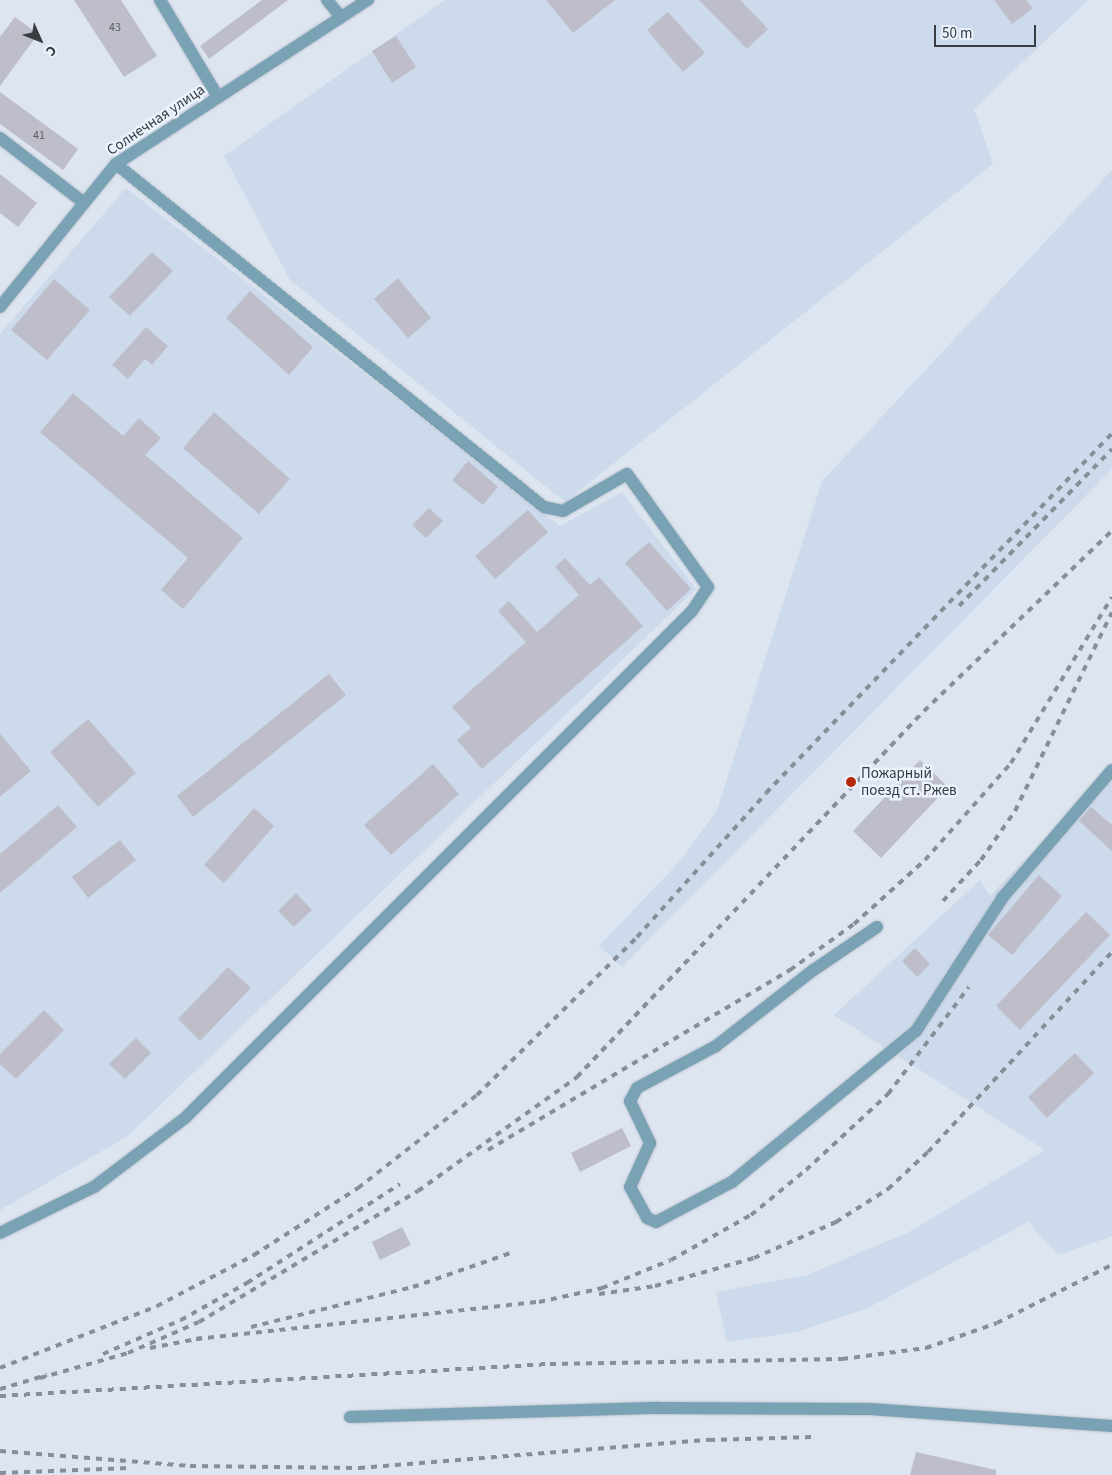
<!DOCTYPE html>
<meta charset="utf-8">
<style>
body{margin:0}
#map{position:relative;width:1112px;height:1475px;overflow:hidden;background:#dde5f0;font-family:"Source Sans 3",sans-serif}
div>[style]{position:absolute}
.built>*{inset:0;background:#cddaeb}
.building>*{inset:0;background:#bdbeca}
.roads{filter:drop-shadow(0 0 1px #bcc3cd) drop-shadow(0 0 1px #bcc3cd)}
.minor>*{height:12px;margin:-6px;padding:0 6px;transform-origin:6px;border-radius:6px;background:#7aa2b5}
.rail>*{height:4px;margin-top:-2px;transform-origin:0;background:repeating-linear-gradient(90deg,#888e95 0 6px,transparent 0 12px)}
.dots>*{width:14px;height:14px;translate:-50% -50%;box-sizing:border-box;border:2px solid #eaf2fd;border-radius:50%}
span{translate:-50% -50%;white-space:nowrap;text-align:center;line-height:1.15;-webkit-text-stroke:5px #eaf2fd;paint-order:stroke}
.number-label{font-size:12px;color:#5a5c62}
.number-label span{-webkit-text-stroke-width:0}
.street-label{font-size:15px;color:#393c40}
.poi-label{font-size:15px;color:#393c40}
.left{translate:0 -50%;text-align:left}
.north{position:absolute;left:15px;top:15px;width:50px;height:50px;-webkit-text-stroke:4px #eaf2fd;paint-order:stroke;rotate:134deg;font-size:14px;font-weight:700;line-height:20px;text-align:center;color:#393c40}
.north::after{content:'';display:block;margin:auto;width:18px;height:22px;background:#393c40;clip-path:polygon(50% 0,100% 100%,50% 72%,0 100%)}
.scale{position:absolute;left:934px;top:25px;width:102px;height:22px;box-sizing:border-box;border:2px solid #393c40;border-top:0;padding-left:6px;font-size:15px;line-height:18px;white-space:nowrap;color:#393c40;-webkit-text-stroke:4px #eaf2fd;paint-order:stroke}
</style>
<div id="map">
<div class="built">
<i style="clip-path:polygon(445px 0,1088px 0,974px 109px,993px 164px,565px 502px,290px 280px,224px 156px)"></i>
<i style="clip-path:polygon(1112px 170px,1112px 469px,622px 967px,599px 946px,681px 860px,717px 810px,822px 481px)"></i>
<i style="clip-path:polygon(126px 188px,560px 526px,622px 492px,696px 589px,128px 1136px,0 1210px,0 334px)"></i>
<i style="clip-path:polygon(1112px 768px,1112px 1236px,1058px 1255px,1028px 1222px,868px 1308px,797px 1332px,727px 1342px,716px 1292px,807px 1275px,909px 1232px,1045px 1150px,834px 1015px,980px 880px,990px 896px)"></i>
</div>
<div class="building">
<i style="clip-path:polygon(74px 0,121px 0,157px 56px,124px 77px)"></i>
<i style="clip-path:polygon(262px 0,288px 0,209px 59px,200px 46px)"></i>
<i style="clip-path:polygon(546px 0,615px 0,573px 33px)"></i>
<i style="clip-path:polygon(699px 0,740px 0,768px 29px,747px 49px)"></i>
<i style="clip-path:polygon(994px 0,1026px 0,1033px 8px,1012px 24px)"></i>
<i style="clip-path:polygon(668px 12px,705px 53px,683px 72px,647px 30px)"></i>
<i style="clip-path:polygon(15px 17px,38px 34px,0 86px,0 37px)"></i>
<i style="clip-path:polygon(396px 36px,416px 67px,392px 83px,372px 51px)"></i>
<i style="clip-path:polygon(0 92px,78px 149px,63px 170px,0 124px)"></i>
<i style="clip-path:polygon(0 174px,37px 203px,18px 227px,0 213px)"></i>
<i style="clip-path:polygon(152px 252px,173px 271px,130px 316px,109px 297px)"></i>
<i style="clip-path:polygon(398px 278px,431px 318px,408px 338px,374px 299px)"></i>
<i style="clip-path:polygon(54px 279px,90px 310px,47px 360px,11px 330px)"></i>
<i style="clip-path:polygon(250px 291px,313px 347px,289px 375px,226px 318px)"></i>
<i style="clip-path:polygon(146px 327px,168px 346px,152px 365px,145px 359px,128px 379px,112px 365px)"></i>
<i style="clip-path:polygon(73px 393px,123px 436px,139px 418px,161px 438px,145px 455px,243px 538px,183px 609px,161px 590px,188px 558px,40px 432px)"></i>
<i style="clip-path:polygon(214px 412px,290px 479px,259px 514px,183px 448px)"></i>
<i style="clip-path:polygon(468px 461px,498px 487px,483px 505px,452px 480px)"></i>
<i style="clip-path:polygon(429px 508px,443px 521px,426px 538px,412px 525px)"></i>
<i style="clip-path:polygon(528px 510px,548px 532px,495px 579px,475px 556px)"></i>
<i style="clip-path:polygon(649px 542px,691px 589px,667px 611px,625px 563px)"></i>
<i style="clip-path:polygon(565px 558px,590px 585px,599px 577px,643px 626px,482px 769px,457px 740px,471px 728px,452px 707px,526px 642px,498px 611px,509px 601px,537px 632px,579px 595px,555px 567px)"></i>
<i style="clip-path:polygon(329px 674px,346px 695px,193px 817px,177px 796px)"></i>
<i style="clip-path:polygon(88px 719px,136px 773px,98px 807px,50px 752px)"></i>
<i style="clip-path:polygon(0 734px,31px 771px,0 797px)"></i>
<i style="clip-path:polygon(920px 760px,948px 787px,881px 858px,853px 831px)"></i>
<i style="clip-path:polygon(433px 764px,459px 794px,391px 855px,364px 825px)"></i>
<i style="clip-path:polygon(58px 805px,77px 827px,0 893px,0 854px)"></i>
<i style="clip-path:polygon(1091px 807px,1112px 825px,1112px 851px,1079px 821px)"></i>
<i style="clip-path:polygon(254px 808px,274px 826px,224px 883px,204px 865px)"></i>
<i style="clip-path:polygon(120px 840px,136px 860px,88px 898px,72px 877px)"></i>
<i style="clip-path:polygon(1039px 875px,1062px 896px,1012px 955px,988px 935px)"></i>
<i style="clip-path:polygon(296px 893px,312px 910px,294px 927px,278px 911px)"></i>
<i style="clip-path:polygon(1086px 912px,1110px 935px,1020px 1030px,996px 1006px)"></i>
<i style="clip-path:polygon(915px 948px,930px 964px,917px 977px,902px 961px)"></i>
<i style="clip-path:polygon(228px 967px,251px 988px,200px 1041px,178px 1019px)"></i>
<i style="clip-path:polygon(44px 1010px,64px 1030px,16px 1079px,0 1064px,0 1054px)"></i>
<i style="clip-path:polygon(136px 1038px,151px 1053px,125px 1079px,109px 1064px)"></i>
<i style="clip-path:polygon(1075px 1053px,1094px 1073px,1047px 1118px,1028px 1097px)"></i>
<i style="clip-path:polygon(622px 1128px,631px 1146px,580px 1172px,571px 1153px)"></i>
<i style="clip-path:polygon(402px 1227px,411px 1245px,380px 1260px,372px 1242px)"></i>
<i style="clip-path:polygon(916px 1452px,996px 1470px,996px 1475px,910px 1475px)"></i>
</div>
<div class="roads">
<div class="minor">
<i style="left:160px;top:0;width:113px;rotate:59.1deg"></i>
<i style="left:327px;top:0;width:22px;rotate:51deg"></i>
<i style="left:0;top:138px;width:106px;rotate:37.7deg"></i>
<i style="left:0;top:307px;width:184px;rotate:-51deg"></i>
<i style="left:116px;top:164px;width:301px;rotate:-33.1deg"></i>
<i style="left:877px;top:927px;width:78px;rotate:145.9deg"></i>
<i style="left:812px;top:971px;width:122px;rotate:142deg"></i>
<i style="left:716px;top:1046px;width:89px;rotate:152deg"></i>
<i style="left:637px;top:1088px;width:15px;rotate:118deg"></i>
<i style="left:630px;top:1101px;width:47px;rotate:64.5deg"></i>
<i style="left:650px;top:1143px;width:48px;rotate:114.4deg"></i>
<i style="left:630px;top:1187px;width:35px;rotate:61deg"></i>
<i style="left:647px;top:1218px;width:10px;rotate:24deg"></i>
<i style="left:656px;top:1222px;width:86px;rotate:-27.8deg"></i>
<i style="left:732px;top:1182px;width:238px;rotate:-39.4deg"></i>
<i style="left:916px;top:1031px;width:160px;rotate:-57deg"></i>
<i style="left:1003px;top:897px;width:167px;rotate:-49.4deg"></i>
<i style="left:0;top:1233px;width:105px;rotate:-26.1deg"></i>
<i style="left:94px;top:1187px;width:114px;rotate:-37.2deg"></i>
<i style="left:185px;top:1118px;width:717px;rotate:-45deg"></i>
<i style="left:692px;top:611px;width:29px;rotate:-56deg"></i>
<i style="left:708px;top:587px;width:139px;rotate:-125.6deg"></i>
<i style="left:627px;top:474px;width:74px;rotate:150deg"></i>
<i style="left:563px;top:511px;width:19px;rotate:-168deg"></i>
<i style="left:544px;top:507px;width:548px;rotate:-141.29deg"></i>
<i style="left:350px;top:1417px;width:308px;rotate:-1.7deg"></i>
<i style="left:658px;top:1408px;width:212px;rotate:0.3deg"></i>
<i style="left:870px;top:1409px;width:243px;rotate:4deg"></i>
</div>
</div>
<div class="rail">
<i style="left:959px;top:606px;width:219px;rotate:-45.7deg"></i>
<i style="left:943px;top:901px;width:56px;rotate:-47.2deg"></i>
<i style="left:981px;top:860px;width:60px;rotate:-55.2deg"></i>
<i style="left:1015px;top:811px;width:221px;rotate:-64deg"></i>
<i style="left:488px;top:1150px;width:352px;rotate:-30.8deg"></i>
<i style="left:790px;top:970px;width:79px;rotate:-35.7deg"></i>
<i style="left:854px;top:924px;width:96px;rotate:-42deg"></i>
<i style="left:925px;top:860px;width:130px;rotate:-48.4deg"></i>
<i style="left:1011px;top:763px;width:194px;rotate:-58.7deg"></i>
<i style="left:599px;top:1294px;width:57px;rotate:-8.1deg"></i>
<i style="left:655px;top:1286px;width:103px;rotate:-15.8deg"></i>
<i style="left:754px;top:1258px;width:90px;rotate:-23.7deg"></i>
<i style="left:836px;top:1222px;width:62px;rotate:-32.4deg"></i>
<i style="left:888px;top:1189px;width:54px;rotate:-42.8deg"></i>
<i style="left:928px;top:1152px;width:272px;rotate:-47.4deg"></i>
<i style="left:251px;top:1327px;width:167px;rotate:-13.9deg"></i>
<i style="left:413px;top:1287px;width:106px;rotate:-19.3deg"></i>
<i style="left:196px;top:1339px;width:345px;rotate:-6.2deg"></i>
<i style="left:539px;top:1302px;width:65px;rotate:-12.5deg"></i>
<i style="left:602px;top:1288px;width:74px;rotate:-22.1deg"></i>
<i style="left:671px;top:1260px;width:92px;rotate:-29.4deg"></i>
<i style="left:751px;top:1215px;width:71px;rotate:-39.3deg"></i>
<i style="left:806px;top:1170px;width:112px;rotate:-42.8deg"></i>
<i style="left:888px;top:1094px;width:134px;rotate:-52.9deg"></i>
<i style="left:150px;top:1348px;width:53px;rotate:-10.9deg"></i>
<i style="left:103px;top:1354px;width:85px;rotate:-23.6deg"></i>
<i style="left:181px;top:1320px;width:76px;rotate:-29.3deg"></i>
<i style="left:247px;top:1283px;width:182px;rotate:-32.9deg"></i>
<i style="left:0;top:1368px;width:169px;rotate:-21.5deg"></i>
<i style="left:157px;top:1306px;width:110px;rotate:-27.7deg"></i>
<i style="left:254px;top:1255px;width:124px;rotate:-32.8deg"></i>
<i style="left:358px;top:1188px;width:151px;rotate:-38deg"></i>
<i style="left:477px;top:1095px;width:225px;rotate:-44.6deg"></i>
<i style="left:637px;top:937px;width:193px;rotate:-48.1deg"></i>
<i style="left:766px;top:793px;width:499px;rotate:-46.1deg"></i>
<i style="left:40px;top:1378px;width:91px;rotate:-15.9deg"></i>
<i style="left:128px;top:1353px;width:77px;rotate:-23.6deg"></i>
<i style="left:199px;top:1322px;width:255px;rotate:-30.9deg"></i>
<i style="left:418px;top:1191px;width:196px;rotate:-35.6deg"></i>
<i style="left:577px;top:1077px;width:504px;rotate:-46.53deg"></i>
<i style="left:924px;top:711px;width:260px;rotate:-43.8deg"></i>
<i style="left:0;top:1389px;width:49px;rotate:-16.6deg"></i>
<i style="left:0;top:1396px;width:551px;rotate:-3.33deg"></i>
<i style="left:550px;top:1364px;width:292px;rotate:-1deg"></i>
<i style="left:842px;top:1359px;width:85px;rotate:-7.5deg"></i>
<i style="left:926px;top:1348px;width:75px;rotate:-19.4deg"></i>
<i style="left:997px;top:1323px;width:129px;rotate:-26.8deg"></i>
<i style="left:0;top:1451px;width:191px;rotate:4.5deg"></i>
<i style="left:190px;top:1466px;width:169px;rotate:0.7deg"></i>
<i style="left:359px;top:1468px;width:351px;rotate:-4.6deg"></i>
<i style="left:709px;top:1440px;width:103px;rotate:-1.7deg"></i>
<i style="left:0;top:1473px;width:130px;rotate:-2.2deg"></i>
</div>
<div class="dots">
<i style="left:851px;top:782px;background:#b4290a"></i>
</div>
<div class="number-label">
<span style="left:115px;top:28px">43</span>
<span style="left:39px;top:136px">41</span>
</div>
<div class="street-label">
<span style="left:156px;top:120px;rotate:-34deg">Солнечная улица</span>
</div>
<div class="poi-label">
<span class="left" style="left:861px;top:782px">Пожарный<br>поезд ст. Ржев</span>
</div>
<div class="north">С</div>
<div class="scale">50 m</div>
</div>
